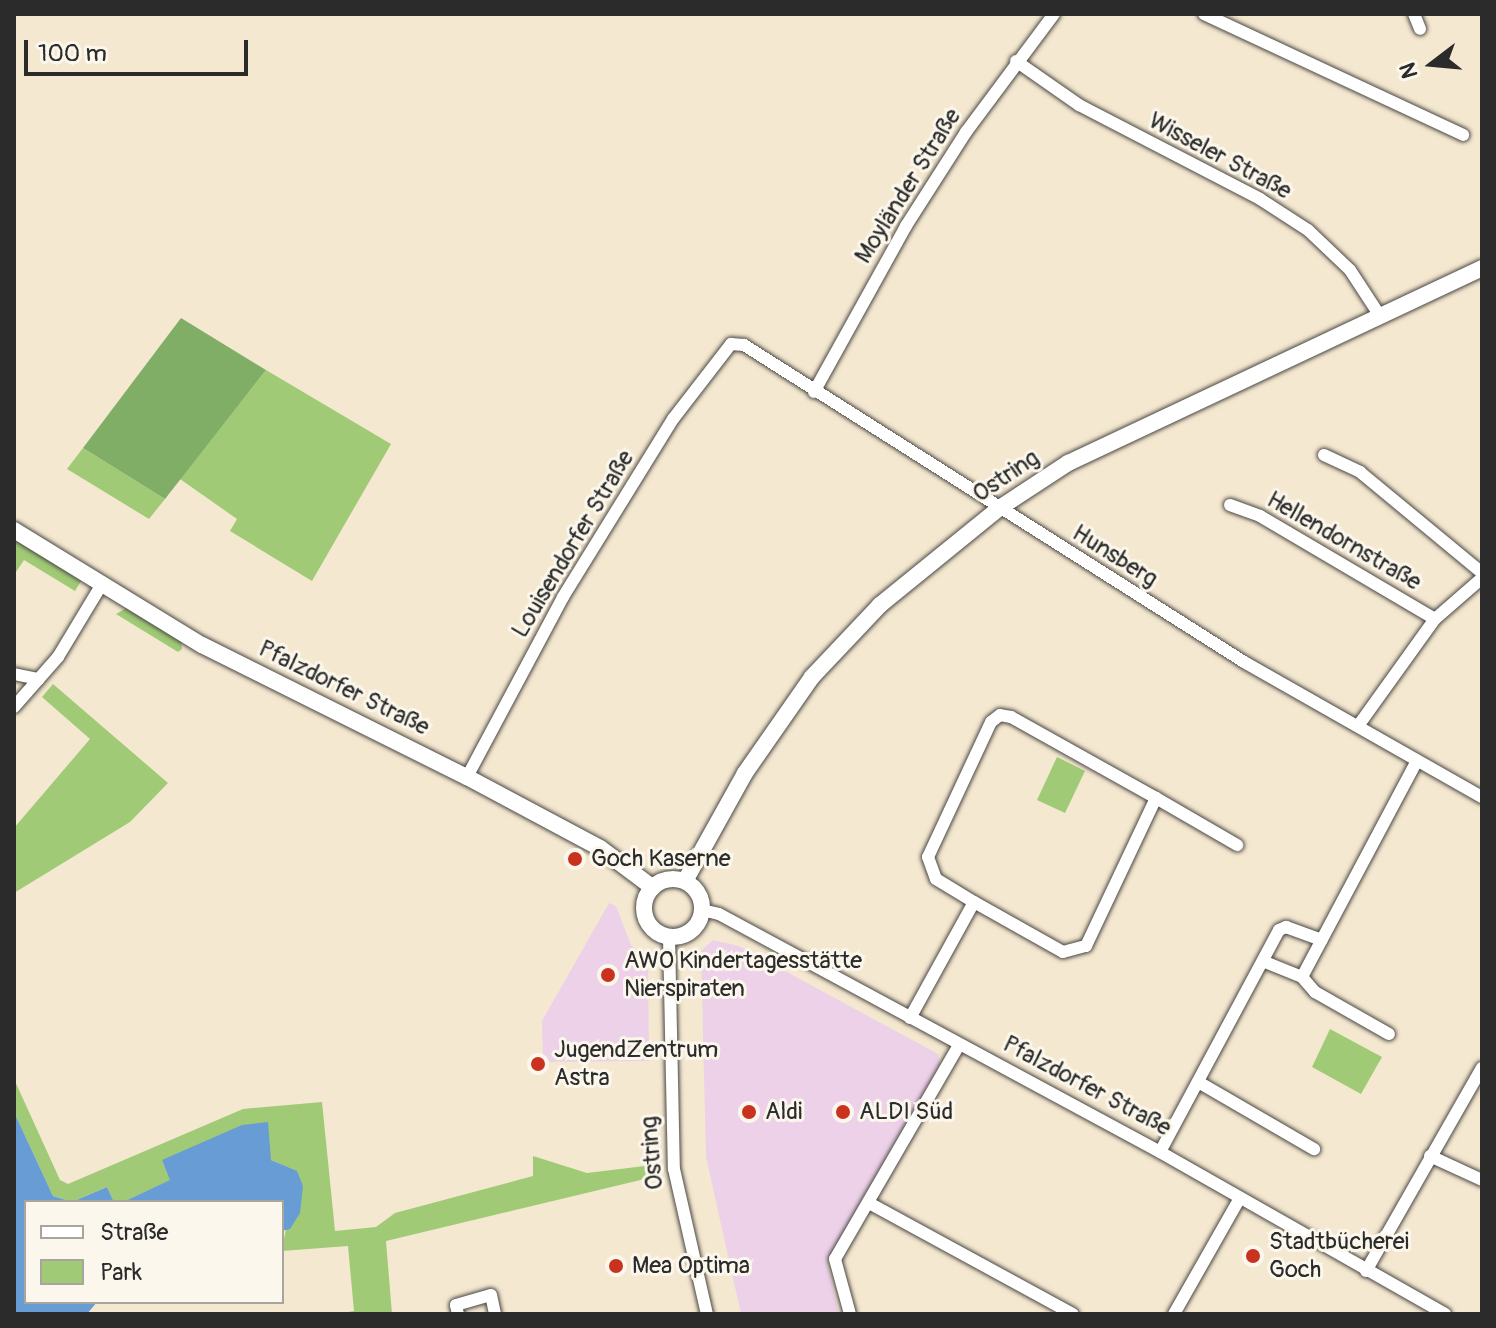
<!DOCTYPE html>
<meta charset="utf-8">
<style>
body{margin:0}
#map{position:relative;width:1496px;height:1328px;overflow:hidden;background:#f5e8d0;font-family:Pangolin,sans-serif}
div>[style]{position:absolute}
.built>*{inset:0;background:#edd1e9}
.green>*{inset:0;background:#a0ca76}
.forest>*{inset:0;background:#80ae67}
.water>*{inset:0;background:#679dd4}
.roads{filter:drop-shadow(0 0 2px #494744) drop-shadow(0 0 2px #494744)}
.minor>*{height:12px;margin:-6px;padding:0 6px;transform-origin:6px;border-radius:6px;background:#fff}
.tertiary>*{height:16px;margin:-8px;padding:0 8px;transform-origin:8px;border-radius:8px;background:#fff}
.tertiary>.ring{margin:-8px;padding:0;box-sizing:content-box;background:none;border:16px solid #fff;border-radius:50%}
.dots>*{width:22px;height:22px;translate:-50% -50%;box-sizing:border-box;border:4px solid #fbf7ec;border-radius:50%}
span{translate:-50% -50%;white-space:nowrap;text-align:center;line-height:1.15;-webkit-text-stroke:6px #fbf7ec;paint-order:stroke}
.street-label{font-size:24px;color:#2b2b2b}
.poi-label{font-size:24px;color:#2b2b2b}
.left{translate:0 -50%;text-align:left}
.frame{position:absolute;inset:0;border:16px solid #2b2b2b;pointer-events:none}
.legend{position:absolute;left:24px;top:1200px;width:260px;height:104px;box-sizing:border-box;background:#fbf7ec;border:2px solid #a8a59f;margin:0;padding:10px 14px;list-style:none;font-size:24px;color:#2b2b2b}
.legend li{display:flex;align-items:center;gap:16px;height:40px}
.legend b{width:40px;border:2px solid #a8a59f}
.north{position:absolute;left:1392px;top:24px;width:80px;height:80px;-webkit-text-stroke:6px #fbf7ec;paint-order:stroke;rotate:254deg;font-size:22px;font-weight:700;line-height:32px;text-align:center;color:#2b2b2b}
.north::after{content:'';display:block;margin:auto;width:28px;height:36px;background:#2b2b2b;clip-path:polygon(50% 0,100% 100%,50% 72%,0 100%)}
.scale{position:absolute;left:24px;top:40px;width:224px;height:36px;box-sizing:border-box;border:4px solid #2b2b2b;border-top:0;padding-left:10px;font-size:24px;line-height:28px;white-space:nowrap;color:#2b2b2b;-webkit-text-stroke:6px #fbf7ec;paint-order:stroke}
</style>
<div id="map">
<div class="built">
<i style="clip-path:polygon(609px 903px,616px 906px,631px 945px,648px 961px,649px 1061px,543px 1062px,542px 1021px)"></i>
<i style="clip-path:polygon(713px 940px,739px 946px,938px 1054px,940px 1064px,827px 1262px,839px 1314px,741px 1314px,706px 1157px,701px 951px)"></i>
</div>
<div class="green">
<i style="clip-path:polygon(266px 370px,391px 444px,312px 581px,230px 531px,237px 519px,180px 479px)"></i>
<i style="clip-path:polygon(83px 448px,165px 499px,149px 519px,67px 469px)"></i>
<i style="clip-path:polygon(14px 537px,81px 581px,75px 591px,24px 560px,14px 575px)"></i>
<i style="clip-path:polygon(128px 607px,181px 639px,182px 649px,178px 652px,116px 614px)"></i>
<i style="clip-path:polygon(53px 684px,168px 783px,130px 822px,14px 893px,14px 828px,90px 739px,42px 697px)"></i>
<i style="clip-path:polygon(1057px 757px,1085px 771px,1065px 813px,1037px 800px)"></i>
<i style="clip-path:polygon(1330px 1029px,1382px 1057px,1361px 1094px,1312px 1067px)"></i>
<i style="clip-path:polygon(14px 1079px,60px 1180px,68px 1184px,243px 1109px,322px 1102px,335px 1231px,376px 1227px,395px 1213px,533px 1176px,533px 1156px,587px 1173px,653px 1165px,653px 1177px,386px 1241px,392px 1314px,336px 1314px,354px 1311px,348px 1246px,282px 1251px,296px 1171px,271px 1160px,162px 1160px,171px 1180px,123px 1202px,114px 1202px,107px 1187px,72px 1202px,53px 1196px,14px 1112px)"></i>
</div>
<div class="forest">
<i style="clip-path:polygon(181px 318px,266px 370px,165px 499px,83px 448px)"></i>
</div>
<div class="water">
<i style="clip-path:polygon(14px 1112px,53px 1196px,72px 1202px,107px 1187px,114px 1202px,26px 1202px,26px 1302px,97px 1302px,87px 1314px,14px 1314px)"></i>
<i style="clip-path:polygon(268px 1122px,271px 1160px,297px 1171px,303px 1186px,300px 1213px,290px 1229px,282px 1231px,282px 1202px,123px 1202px,170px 1180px,162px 1160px,242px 1125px)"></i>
</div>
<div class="roads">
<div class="minor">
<i style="left:1204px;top:14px;width:286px;rotate:25deg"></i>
<i style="left:1414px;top:14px;width:16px;rotate:68deg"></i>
<i style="left:1016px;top:61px;width:77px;rotate:34.9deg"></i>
<i style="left:1079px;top:105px;width:204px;rotate:27.4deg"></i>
<i style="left:1260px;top:199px;width:57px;rotate:32.9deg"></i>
<i style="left:1308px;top:230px;width:58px;rotate:43.6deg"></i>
<i style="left:1350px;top:270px;width:55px;rotate:56.9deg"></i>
<i style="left:814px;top:392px;width:190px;rotate:-61deg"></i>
<i style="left:906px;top:226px;width:112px;rotate:-57.4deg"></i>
<i style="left:966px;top:132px;width:147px;rotate:-53.3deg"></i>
<i style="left:1324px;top:455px;width:40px;rotate:25deg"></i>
<i style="left:1360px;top:472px;width:158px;rotate:39.6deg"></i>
<i style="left:1230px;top:505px;width:32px;rotate:20deg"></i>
<i style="left:1260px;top:516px;width:203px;rotate:30.5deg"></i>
<i style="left:14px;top:674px;width:25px;rotate:12deg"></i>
<i style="left:14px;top:707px;width:67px;rotate:-48.7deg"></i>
<i style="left:58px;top:657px;width:85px;rotate:-58.9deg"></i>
<i style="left:1358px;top:726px;width:132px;rotate:-54.3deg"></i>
<i style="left:1435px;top:619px;width:62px;rotate:-41.1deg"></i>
<i style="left:467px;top:777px;width:204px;rotate:-61.9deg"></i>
<i style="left:563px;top:597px;width:209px;rotate:-58.3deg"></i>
<i style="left:673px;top:419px;width:95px;rotate:-52.3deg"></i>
<i style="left:731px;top:344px;width:13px;rotate:4deg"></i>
<i style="left:744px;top:345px;width:592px;rotate:32.37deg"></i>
<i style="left:1244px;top:662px;width:274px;rotate:29.6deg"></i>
<i style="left:1156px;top:798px;width:94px;rotate:30.1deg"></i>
<i style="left:702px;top:910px;width:17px;rotate:13deg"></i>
<i style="left:719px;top:914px;width:501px;rotate:28.35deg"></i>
<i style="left:1160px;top:1152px;width:328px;rotate:29.6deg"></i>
<i style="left:669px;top:937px;width:232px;rotate:88.8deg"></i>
<i style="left:674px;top:1169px;width:149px;rotate:77.2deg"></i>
<i style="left:1265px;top:962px;width:40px;rotate:22deg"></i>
<i style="left:1302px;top:977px;width:245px;rotate:-62deg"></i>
<i style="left:1302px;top:977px;width:20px;rotate:49deg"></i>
<i style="left:1315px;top:992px;width:85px;rotate:29.6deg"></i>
<i style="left:910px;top:1018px;width:132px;rotate:-61.1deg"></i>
<i style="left:974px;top:902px;width:102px;rotate:29.3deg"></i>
<i style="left:1063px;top:952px;width:24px;rotate:-15deg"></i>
<i style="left:1086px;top:946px;width:164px;rotate:-64.7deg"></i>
<i style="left:1156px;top:798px;width:166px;rotate:-150.8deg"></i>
<i style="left:1011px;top:717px;width:11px;rotate:-170deg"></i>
<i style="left:1000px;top:715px;width:11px;rotate:142deg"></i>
<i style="left:991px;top:722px;width:149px;rotate:115deg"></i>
<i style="left:928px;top:857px;width:23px;rotate:70deg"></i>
<i style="left:936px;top:879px;width:44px;rotate:31.2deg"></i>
<i style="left:1200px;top:1083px;width:132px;rotate:30.1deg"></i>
<i style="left:1160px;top:1152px;width:252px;rotate:-61.8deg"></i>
<i style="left:1279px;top:930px;width:8px;rotate:-23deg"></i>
<i style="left:1286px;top:927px;width:38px;rotate:20deg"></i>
<i style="left:1430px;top:1156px;width:57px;rotate:24.8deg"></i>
<i style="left:869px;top:1203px;width:232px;rotate:28.6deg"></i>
<i style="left:1366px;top:1271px;width:234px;rotate:-60.3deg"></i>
<i style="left:458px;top:1314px;width:9px;rotate:-103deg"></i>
<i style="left:456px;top:1305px;width:36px;rotate:-16deg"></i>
<i style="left:491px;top:1295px;width:19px;rotate:78deg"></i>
<i style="left:850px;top:1314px;width:57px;rotate:-105.3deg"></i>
<i style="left:835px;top:1259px;width:247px;rotate:-59.9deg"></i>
<i style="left:1174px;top:1314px;width:133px;rotate:-60.4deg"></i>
</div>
<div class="tertiary">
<i style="left:14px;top:530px;width:220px;rotate:31.5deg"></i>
<i style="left:202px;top:645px;width:296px;rotate:26.5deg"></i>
<i style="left:467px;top:777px;width:151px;rotate:28.1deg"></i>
<i style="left:600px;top:848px;width:66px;rotate:37deg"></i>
<i class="ring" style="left:644px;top:879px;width:42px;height:42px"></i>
<i style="left:685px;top:881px;width:124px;rotate:-60.9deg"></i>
<i style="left:745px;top:773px;width:117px;rotate:-55.1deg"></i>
<i style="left:812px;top:677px;width:99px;rotate:-46.6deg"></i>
<i style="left:880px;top:605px;width:152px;rotate:-39.1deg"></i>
<i style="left:998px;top:509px;width:84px;rotate:-33.3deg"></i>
<i style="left:1068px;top:463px;width:458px;rotate:-25.2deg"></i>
</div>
</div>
<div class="dots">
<i style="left:575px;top:859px;background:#c8321e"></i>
<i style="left:608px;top:975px;background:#c8321e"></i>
<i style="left:538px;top:1064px;background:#c8321e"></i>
<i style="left:749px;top:1112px;background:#c8321e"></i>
<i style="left:843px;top:1112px;background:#c8321e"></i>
<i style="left:1253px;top:1256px;background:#c8321e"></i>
<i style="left:616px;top:1266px;background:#c8321e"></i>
</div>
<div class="street-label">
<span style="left:1220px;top:156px;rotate:28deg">Wisseler Straße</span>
<span style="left:908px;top:186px;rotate:-58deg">Moyländer Straße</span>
<span style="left:1006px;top:476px;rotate:-34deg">Ostring</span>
<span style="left:1344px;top:541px;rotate:30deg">Hellendornstraße</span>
<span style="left:573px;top:544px;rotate:-59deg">Louisendorfer Straße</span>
<span style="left:1115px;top:556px;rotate:32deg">Hunsberg</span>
<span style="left:344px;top:688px;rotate:26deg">Pfalzdorfer Straße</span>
<span style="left:1087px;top:1086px;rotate:28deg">Pfalzdorfer Straße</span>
<span style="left:652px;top:1153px;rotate:-95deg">Ostring</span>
</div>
<div class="poi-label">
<span class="left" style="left:591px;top:859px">Goch Kaserne</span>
<span class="left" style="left:624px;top:975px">AWO Kindertagesstätte<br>Nierspiraten</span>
<span class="left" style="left:554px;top:1064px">JugendZentrum<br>Astra</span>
<span class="left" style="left:765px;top:1112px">Aldi</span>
<span class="left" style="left:859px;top:1112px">ALDI Süd</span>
<span class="left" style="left:1269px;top:1256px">Stadtbücherei<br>Goch</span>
<span class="left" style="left:632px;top:1266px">Mea Optima</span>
</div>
<div class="frame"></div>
<ul class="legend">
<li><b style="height:10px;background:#fff"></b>Straße</li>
<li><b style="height:22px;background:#a0ca76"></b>Park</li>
</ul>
<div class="north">N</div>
<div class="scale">100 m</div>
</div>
